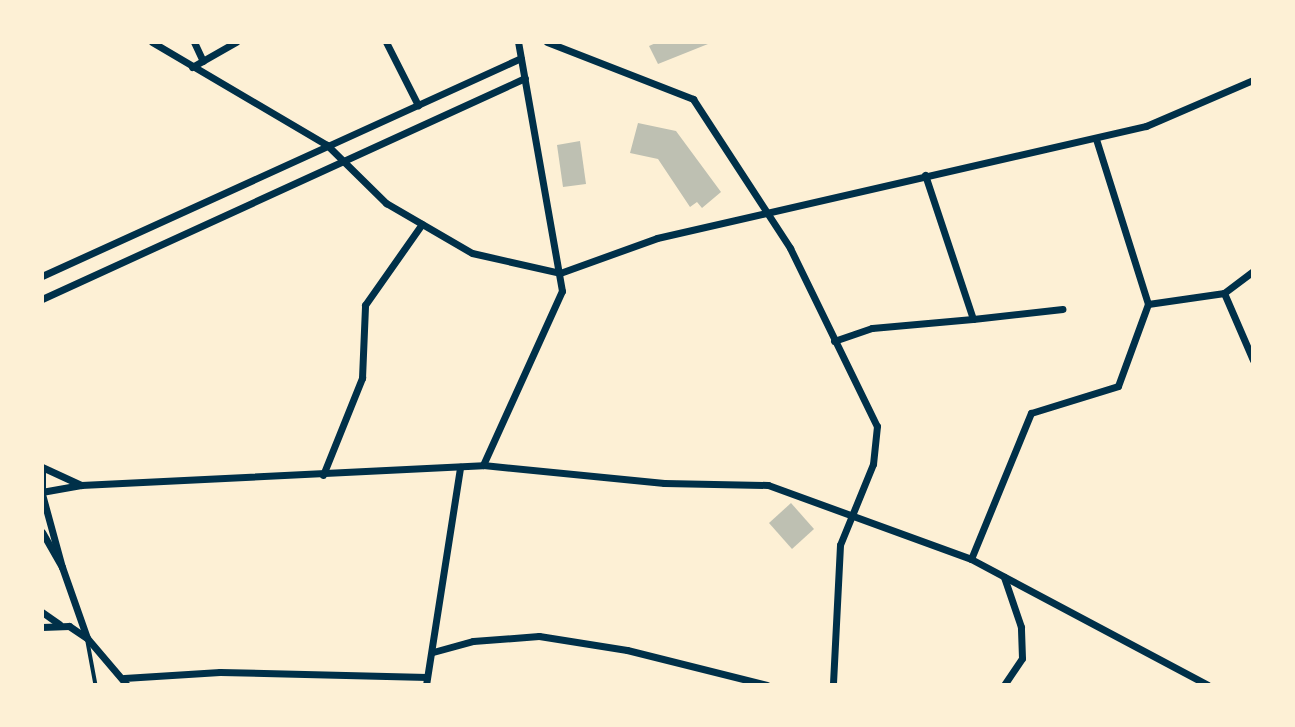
<!DOCTYPE html>
<style>
body{margin:0}
#map{position:relative;width:1295px;height:727px;overflow:hidden;background:#fdf0d5;font-family:"Public Sans",sans-serif}
div>[style]{position:absolute}
.building>*{inset:0;background:#bec0b2}
.service>*{height:3.5px;margin:-1.75px;padding:0 1.75px;transform-origin:1.75px;border-radius:1.75px;background:#003049}
.minor>*{height:7px;margin:-3.5px;padding:0 3.5px;transform-origin:3.5px;border-radius:3.5px;background:#003049}
span{translate:-50% -50%;white-space:nowrap;text-align:center;line-height:1.15;-webkit-text-stroke:7px #fdf0d5;paint-order:stroke}
.frame{position:absolute;inset:0;border:44px solid #fdf0d5;pointer-events:none}
</style>
<div id="map">
<div class="building">
<i style="clip-path:polygon(658px 42px,713px 42px,658px 64px,649px 46px)"></i>
<i style="clip-path:polygon(638px 123px,676px 131px,721px 192px,702px 208px,697px 202px,690px 207px,658px 159px,630px 153px)"></i>
<i style="clip-path:polygon(580px 141px,586px 184px,563px 187px,557px 145px)"></i>
<i style="clip-path:polygon(791px 503px,814px 529px,792px 549px,769px 523px)"></i>
</div>
<div class="service">
<i style="left:88px;top:642px;width:44px;rotate:79.5deg"></i>
</div>
<div class="minor">
<i style="left:152px;top:42px;width:203px;rotate:30.5deg"></i>
<i style="left:327px;top:145px;width:83px;rotate:44.5deg"></i>
<i style="left:386px;top:203px;width:99px;rotate:30.2deg"></i>
<i style="left:472px;top:253px;width:90px;rotate:12.8deg"></i>
<i style="left:560px;top:273px;width:103px;rotate:-19.8deg"></i>
<i style="left:657px;top:238px;width:502px;rotate:-12.9deg"></i>
<i style="left:1146px;top:126px;width:116px;rotate:-23.3deg"></i>
<i style="left:194px;top:42px;width:21px;rotate:65deg"></i>
<i style="left:386px;top:42px;width:71px;rotate:63.1deg"></i>
<i style="left:547px;top:42px;width:157px;rotate:21.3deg"></i>
<i style="left:693px;top:99px;width:178px;rotate:56.9deg"></i>
<i style="left:790px;top:248px;width:198px;rotate:64deg"></i>
<i style="left:877px;top:426px;width:38px;rotate:96deg"></i>
<i style="left:873px;top:464px;width:87px;rotate:112.2deg"></i>
<i style="left:840px;top:545px;width:140px;rotate:92.9deg"></i>
<i style="left:192px;top:67px;width:51px;rotate:-29.6deg"></i>
<i style="left:1096px;top:139px;width:173px;rotate:72.5deg"></i>
<i style="left:1148px;top:304px;width:77px;rotate:-8.2deg"></i>
<i style="left:1224px;top:293px;width:73px;rotate:66.6deg"></i>
<i style="left:42px;top:276px;width:526px;rotate:-24.47deg"></i>
<i style="left:1224px;top:293px;width:36px;rotate:-37deg"></i>
<i style="left:42px;top:299px;width:531px;rotate:-24.59deg"></i>
<i style="left:973px;top:319px;width:90px;rotate:-6.4deg"></i>
<i style="left:834px;top:341px;width:40px;rotate:-18.9deg"></i>
<i style="left:872px;top:328px;width:101px;rotate:-5.1deg"></i>
<i style="left:973px;top:319px;width:152px;rotate:-108.4deg"></i>
<i style="left:483px;top:465px;width:191px;rotate:-65.6deg"></i>
<i style="left:562px;top:291px;width:253px;rotate:-100deg"></i>
<i style="left:42px;top:467px;width:43px;rotate:24.8deg"></i>
<i style="left:81px;top:485px;width:40px;rotate:170deg"></i>
<i style="left:42px;top:468px;width:22px;rotate:90deg"></i>
<i style="left:323px;top:475px;width:105px;rotate:-68.1deg"></i>
<i style="left:362px;top:378px;width:73px;rotate:-87.6deg"></i>
<i style="left:365px;top:305px;width:99px;rotate:-54.9deg"></i>
<i style="left:81px;top:485px;width:402px;rotate:-2.8deg"></i>
<i style="left:483px;top:465px;width:182px;rotate:5.7deg"></i>
<i style="left:664px;top:483px;width:104px;rotate:1.1deg"></i>
<i style="left:768px;top:485px;width:216px;rotate:20deg"></i>
<i style="left:971px;top:559px;width:268px;rotate:28deg"></i>
<i style="left:42px;top:494px;width:76px;rotate:74.7deg"></i>
<i style="left:62px;top:567px;width:40px;rotate:-119.7deg"></i>
<i style="left:971px;top:559px;width:158px;rotate:-67.7deg"></i>
<i style="left:1031px;top:413px;width:91px;rotate:-17.2deg"></i>
<i style="left:1118px;top:386px;width:87px;rotate:-69.9deg"></i>
<i style="left:62px;top:567px;width:75px;rotate:70.6deg"></i>
<i style="left:42px;top:612px;width:21px;rotate:35deg"></i>
<i style="left:42px;top:627px;width:27px;rotate:-2deg"></i>
<i style="left:69px;top:626px;width:22px;rotate:34deg"></i>
<i style="left:87px;top:638px;width:62px;rotate:49.6deg"></i>
<i style="left:433px;top:652px;width:41px;rotate:-15.4deg"></i>
<i style="left:473px;top:641px;width:66px;rotate:-4.3deg"></i>
<i style="left:539px;top:636px;width:89px;rotate:9deg"></i>
<i style="left:627px;top:650px;width:144px;rotate:14deg"></i>
<i style="left:124px;top:678px;width:96px;rotate:-3.6deg"></i>
<i style="left:220px;top:672px;width:207px;rotate:1.4deg"></i>
<i style="left:426px;top:685px;width:221px;rotate:-81.1deg"></i>
<i style="left:1004px;top:685px;width:32px;rotate:-56deg"></i>
<i style="left:1022px;top:658px;width:31px;rotate:-92deg"></i>
<i style="left:1021px;top:627px;width:53px;rotate:-108.8deg"></i>
</div>
<div class="frame"></div>
</div>
